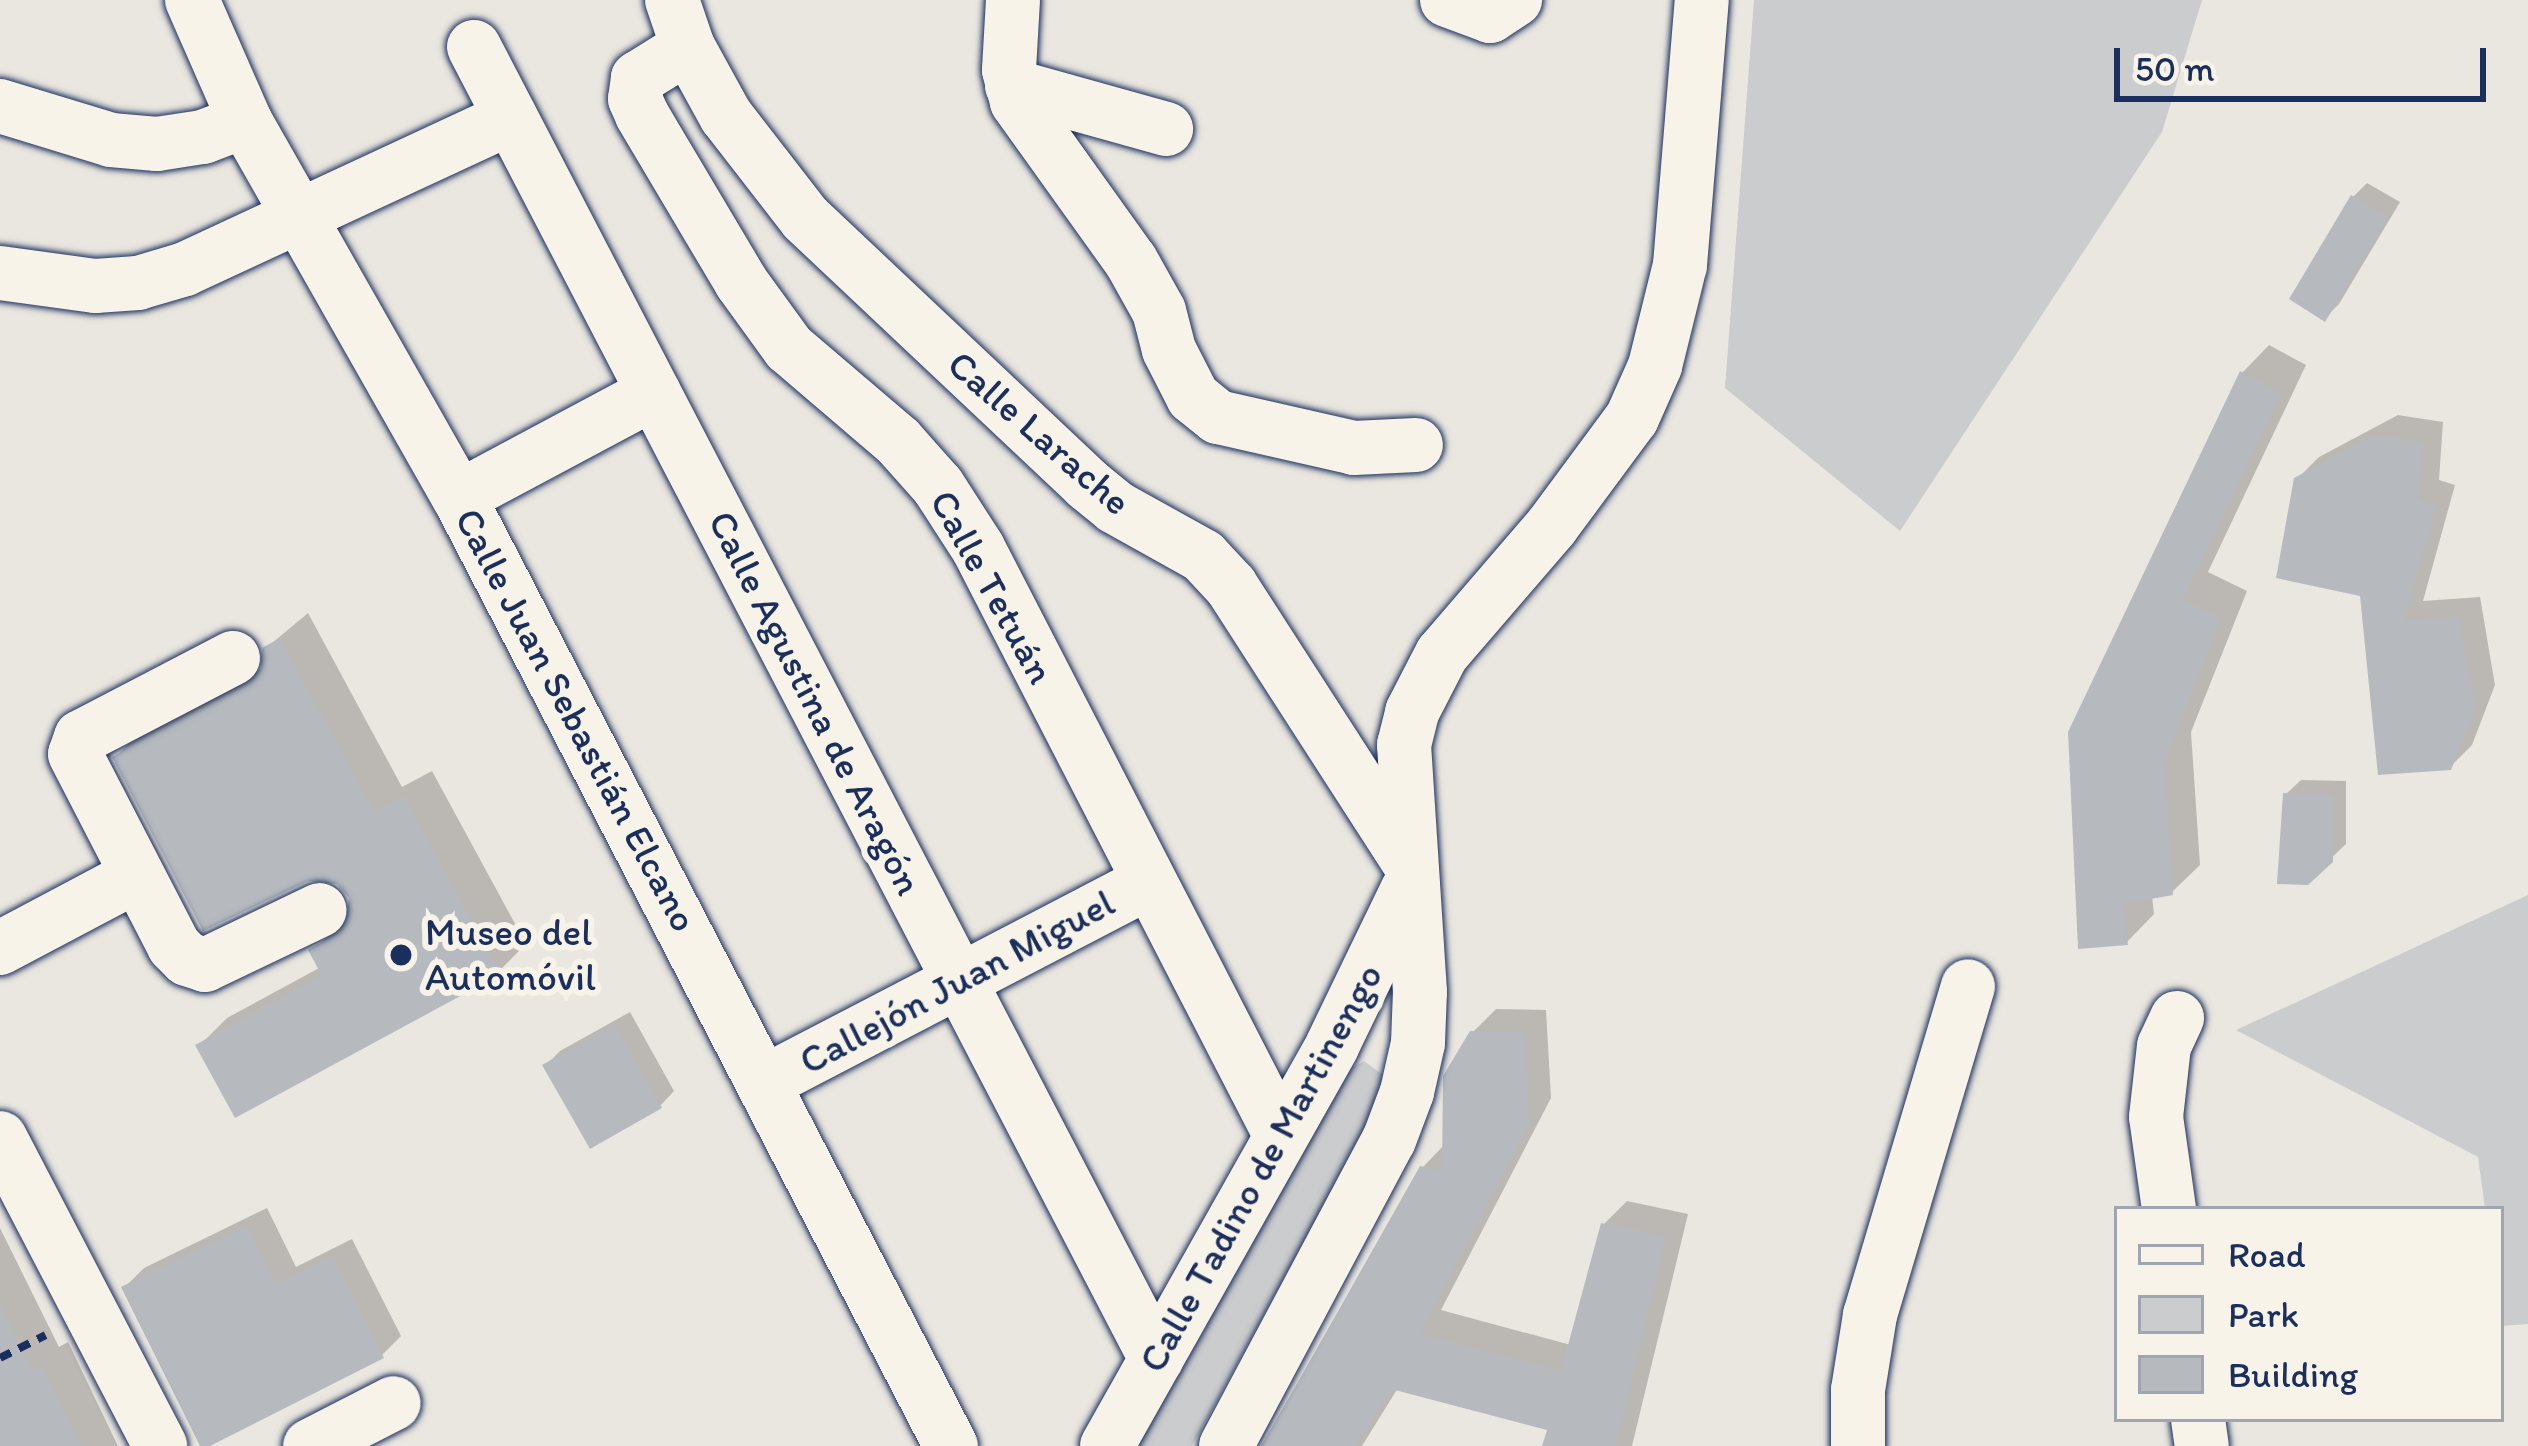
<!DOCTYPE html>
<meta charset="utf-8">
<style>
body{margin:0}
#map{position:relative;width:2528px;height:1446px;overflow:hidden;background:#eae7e0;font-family:Itim,sans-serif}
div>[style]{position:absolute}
.green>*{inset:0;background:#cbcccd}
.shadow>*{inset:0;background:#0003}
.building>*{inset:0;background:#b6babf}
.path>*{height:8px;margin-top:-4px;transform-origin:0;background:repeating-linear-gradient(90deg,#1b2f5e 0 12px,transparent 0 21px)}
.roads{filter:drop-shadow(0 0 3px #1b2f5e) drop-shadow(0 0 3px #1b2f5e)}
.minor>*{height:54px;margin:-27px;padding:0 27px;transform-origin:27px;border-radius:27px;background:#f7f3e8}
.dots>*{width:33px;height:33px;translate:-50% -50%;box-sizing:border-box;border:6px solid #f7f3e8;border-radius:50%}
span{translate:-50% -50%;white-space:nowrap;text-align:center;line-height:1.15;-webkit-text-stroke:12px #f7f3e8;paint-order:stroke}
.street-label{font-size:39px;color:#1b2f5e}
.poi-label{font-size:39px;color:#1b2f5e}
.left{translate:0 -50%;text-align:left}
.legend{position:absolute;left:2114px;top:1206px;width:390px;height:216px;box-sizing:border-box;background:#f7f3e8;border:3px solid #9fa5b1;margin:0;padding:15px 21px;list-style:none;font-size:36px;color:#1b2f5e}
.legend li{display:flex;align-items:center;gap:24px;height:60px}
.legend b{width:60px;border:3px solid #9fa5b1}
.scale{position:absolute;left:2114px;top:48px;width:372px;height:54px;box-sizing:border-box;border:6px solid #1b2f5e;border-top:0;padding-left:15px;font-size:36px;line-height:42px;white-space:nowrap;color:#1b2f5e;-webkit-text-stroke:9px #f7f3e8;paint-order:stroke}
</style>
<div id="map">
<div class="green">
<i style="clip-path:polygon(1754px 0,2202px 0,2162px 132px,1900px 531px,1725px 388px)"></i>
<i style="clip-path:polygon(2528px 895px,2528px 1324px,2501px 1326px,2501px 1209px,2485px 1209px,2478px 1157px,2236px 1030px)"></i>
<i style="clip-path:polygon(1364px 1061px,1383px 1075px,1386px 1092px,1192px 1446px,1132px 1446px,1346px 1071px)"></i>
</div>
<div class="shadow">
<i style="clip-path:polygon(2367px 183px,2400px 202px,2339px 304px,2325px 318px,2353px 197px)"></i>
<i style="clip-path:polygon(2269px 345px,2306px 365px,2208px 572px,2247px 591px,2191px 732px,2200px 865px,2172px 892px,2152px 896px,2154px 914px,2127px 942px,2081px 946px,2242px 373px)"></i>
<i style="clip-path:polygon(2398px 415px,2443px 422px,2439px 480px,2455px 485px,2423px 601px,2480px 597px,2495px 685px,2472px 745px,2450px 767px,2363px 593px,2297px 479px,2319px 457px)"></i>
<i style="clip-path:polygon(308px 613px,402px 787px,432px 771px,526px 944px,499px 971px,199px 1046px,227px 1018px,321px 967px,312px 951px,349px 918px,352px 897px,338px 881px,115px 757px,143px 730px,264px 667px,265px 649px)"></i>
<i style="clip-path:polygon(2301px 780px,2346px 781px,2346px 844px,2306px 882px,2286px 794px)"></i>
<i style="clip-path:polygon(1496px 1009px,1546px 1010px,1551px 1098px,1441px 1310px,1571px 1345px,1604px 1224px,1627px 1201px,1688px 1214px,1632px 1446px,1545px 1446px,1551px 1428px,1398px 1388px,1362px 1446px,1261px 1446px,1422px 1168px,1445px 1144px,1472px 1033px)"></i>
<i style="clip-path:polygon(630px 1012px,674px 1091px,660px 1106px,546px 1065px,560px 1051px)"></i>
<i style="clip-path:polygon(267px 1208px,296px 1267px,352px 1239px,401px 1336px,382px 1355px,124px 1288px,144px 1268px)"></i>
<i style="clip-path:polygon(0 1228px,59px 1347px,68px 1342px,118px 1446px,0 1446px)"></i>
</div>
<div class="building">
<i style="clip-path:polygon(2351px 195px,2388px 217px,2325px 322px,2289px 299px)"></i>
<i style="clip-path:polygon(2240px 371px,2281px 393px,2183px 600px,2221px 619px,2164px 762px,2173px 895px,2123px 904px,2128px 945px,2078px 949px,2068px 732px)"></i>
<i style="clip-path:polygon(2374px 435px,2423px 443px,2418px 501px,2436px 507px,2404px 621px,2459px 617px,2475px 709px,2451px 770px,2378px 775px,2360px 596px,2276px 578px,2294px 478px)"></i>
<i style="clip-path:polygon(280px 638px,374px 812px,404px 796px,501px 974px,235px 1118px,195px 1045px,322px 976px,308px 950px,345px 929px,349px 898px,337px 884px,308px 881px,203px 931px,112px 757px,248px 685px,260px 674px,262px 648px)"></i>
<i style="clip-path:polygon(2283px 793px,2333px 795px,2333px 862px,2308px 885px,2277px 884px)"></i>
<i style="clip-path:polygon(615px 1024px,662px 1108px,590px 1149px,542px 1065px)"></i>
<i style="clip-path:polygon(1470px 1031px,1524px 1032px,1529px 1124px,1420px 1334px,1561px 1371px,1601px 1223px,1666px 1237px,1616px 1446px,1542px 1446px,1547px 1430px,1391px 1389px,1356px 1446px,1262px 1446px,1420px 1166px,1442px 1171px,1443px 1076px)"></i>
<i style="clip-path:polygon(247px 1225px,276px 1284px,332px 1256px,384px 1358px,210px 1446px,200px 1446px,121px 1287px)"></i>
<i style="clip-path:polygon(0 1304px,33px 1371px,42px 1366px,81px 1446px,0 1446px)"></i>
</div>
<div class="path">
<i style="left:0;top:1358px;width:51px;rotate:-26.6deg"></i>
</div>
<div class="roads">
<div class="minor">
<i style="left:192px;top:0;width:132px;rotate:66.3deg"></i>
<i style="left:245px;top:121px;width:433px;rotate:60.4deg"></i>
<i style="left:459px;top:497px;width:1069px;rotate:62.6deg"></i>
<i style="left:672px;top:0;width:50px;rotate:71.2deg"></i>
<i style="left:688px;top:47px;width:79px;rotate:61.2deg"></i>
<i style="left:726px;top:116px;width:129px;rotate:52.2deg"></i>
<i style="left:805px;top:218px;width:388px;rotate:43.3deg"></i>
<i style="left:1087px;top:484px;width:36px;rotate:39deg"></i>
<i style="left:1115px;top:507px;width:101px;rotate:29.1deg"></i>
<i style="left:1203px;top:556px;width:41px;rotate:47deg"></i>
<i style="left:1231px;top:586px;width:325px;rotate:57.2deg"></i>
<i style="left:1013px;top:0;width:70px;rotate:93.3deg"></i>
<i style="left:1009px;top:70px;width:33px;rotate:76deg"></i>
<i style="left:1017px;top:102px;width:196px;rotate:54.4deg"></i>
<i style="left:1131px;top:261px;width:57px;rotate:60.8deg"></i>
<i style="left:1159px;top:311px;width:40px;rotate:75.6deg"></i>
<i style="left:1169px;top:350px;width:53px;rotate:62.9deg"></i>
<i style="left:1193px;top:397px;width:32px;rotate:39deg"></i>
<i style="left:1218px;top:417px;width:139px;rotate:12.8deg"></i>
<i style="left:1354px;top:448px;width:62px;rotate:-2.8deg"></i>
<i style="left:1447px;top:0;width:46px;rotate:20.4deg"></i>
<i style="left:1490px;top:16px;width:30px;rotate:-33deg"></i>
<i style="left:474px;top:47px;width:1479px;rotate:62.53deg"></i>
<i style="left:688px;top:47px;width:59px;rotate:148.2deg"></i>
<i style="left:638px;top:78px;width:21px;rotate:98deg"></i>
<i style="left:635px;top:99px;width:17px;rotate:66deg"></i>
<i style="left:642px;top:115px;width:194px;rotate:59.3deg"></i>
<i style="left:741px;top:282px;width:82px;rotate:54deg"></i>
<i style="left:789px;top:348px;width:143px;rotate:40.5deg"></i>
<i style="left:898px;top:441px;width:60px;rotate:48.4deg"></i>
<i style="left:938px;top:486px;width:74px;rotate:57.2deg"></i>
<i style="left:978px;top:548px;width:661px;rotate:62.74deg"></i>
<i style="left:1012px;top:86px;width:160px;rotate:15.6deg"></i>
<i style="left:0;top:106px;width:116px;rotate:17deg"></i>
<i style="left:111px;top:140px;width:46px;rotate:5deg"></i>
<i style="left:157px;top:144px;width:47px;rotate:-8.7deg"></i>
<i style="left:203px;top:137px;width:45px;rotate:-20.9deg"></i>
<i style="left:0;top:273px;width:96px;rotate:7.8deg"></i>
<i style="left:95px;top:286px;width:43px;rotate:-4deg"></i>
<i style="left:138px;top:283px;width:49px;rotate:-16.6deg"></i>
<i style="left:185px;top:269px;width:359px;rotate:-24.9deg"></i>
<i style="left:459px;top:497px;width:221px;rotate:-28.1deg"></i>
<i style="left:233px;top:658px;width:171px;rotate:152.5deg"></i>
<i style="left:81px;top:737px;width:18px;rotate:109deg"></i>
<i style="left:75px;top:754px;width:216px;rotate:62.7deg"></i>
<i style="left:174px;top:946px;width:18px;rotate:45deg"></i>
<i style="left:187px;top:959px;width:19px;rotate:18deg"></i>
<i style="left:205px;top:965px;width:127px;rotate:-25.6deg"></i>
<i style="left:0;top:948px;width:154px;rotate:-27.9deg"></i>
<i style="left:765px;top:1082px;width:433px;rotate:-27.5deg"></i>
<i style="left:0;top:1138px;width:347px;rotate:62.5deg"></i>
<i style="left:2169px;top:1209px;width:93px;rotate:-98deg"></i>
<i style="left:2156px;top:1117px;width:71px;rotate:-83.6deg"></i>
<i style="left:2164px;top:1046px;width:31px;rotate:-65deg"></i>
<i style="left:2198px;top:1419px;width:27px;rotate:82deg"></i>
<i style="left:310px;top:1446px;width:94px;rotate:-27.1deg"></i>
<i style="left:1107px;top:1446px;width:459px;rotate:-60.6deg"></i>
<i style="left:1332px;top:1046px;width:174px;rotate:-64.2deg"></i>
<i style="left:1226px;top:1446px;width:347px;rotate:-62deg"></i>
<i style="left:1389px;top:1140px;width:51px;rotate:-69.4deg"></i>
<i style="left:1407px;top:1092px;width:50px;rotate:-77.3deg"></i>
<i style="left:1418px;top:1043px;width:51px;rotate:-87.8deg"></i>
<i style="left:1420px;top:992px;width:248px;rotate:-93.7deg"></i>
<i style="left:1404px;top:745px;width:34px;rotate:-76deg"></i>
<i style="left:1412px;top:712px;width:65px;rotate:-62.7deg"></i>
<i style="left:1442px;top:654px;width:169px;rotate:-49.3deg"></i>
<i style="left:1552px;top:526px;width:134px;rotate:-53.5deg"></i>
<i style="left:1632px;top:418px;width:57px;rotate:-66.1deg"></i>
<i style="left:1655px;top:366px;width:104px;rotate:-76.1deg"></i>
<i style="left:1680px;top:265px;width:266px;rotate:-85.3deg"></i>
<i style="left:1858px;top:1446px;width:56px;rotate:-90deg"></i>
<i style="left:1858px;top:1390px;width:76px;rotate:-80.9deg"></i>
<i style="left:1870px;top:1315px;width:343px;rotate:-73.4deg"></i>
</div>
</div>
<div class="dots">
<i style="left:401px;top:955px;background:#1b2f5e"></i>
</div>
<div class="street-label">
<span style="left:1039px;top:433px;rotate:41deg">Calle Larache</span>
<span style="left:992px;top:587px;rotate:61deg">Calle Tetuán</span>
<span style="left:815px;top:703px;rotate:63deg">Calle Agustina de Aragón</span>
<span style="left:576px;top:720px;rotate:62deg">Calle Juan Sebastián Elcano</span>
<span style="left:957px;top:982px;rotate:-28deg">Callejón Juan Miguel</span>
<span style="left:1261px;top:1168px;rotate:-61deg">Calle Tadino de Martinengo</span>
</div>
<div class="poi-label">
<span class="left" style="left:425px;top:955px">Museo del<br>Automóvil</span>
</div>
<ul class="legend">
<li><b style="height:15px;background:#f7f3e8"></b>Road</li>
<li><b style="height:33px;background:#cbcccd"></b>Park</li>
<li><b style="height:33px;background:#b6babf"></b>Building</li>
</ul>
<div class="scale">50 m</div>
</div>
